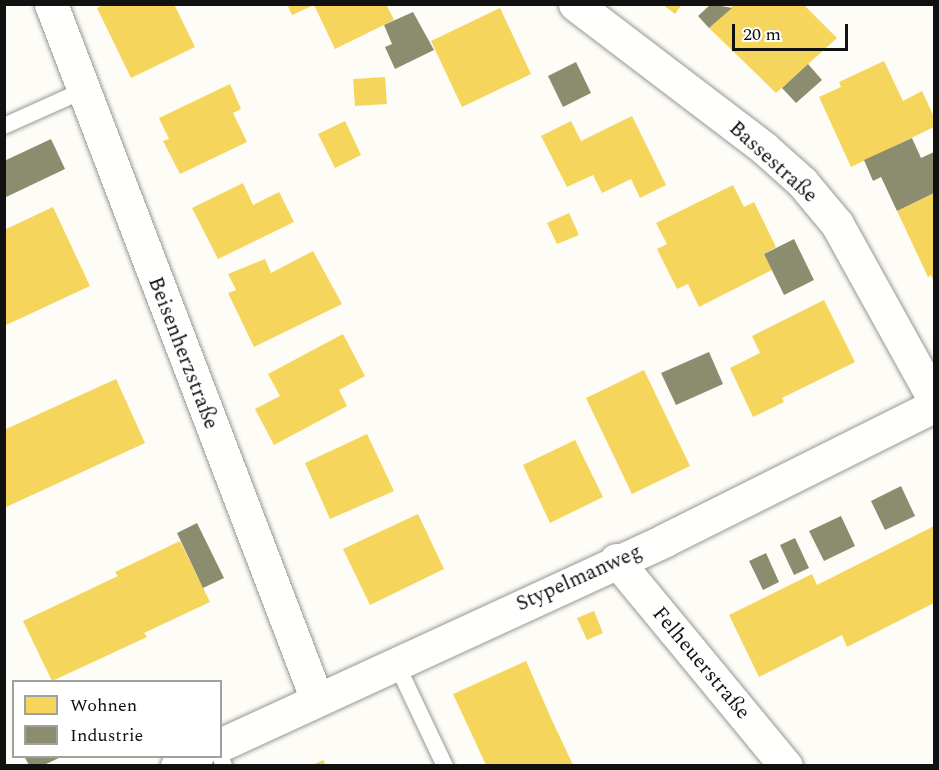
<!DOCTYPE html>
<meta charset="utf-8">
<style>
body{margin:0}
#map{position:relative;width:939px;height:770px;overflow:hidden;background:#fdfcf7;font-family:Spectral,serif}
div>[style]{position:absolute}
.homes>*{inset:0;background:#f6d55c}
.industry>*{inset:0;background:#8c8c6e}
.roads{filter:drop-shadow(0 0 2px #979795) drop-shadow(0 0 2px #979795)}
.lane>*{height:16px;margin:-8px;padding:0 8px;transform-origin:8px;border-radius:8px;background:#fffffe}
.street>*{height:33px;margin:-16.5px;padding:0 16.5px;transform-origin:16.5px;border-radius:16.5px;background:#fffffe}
span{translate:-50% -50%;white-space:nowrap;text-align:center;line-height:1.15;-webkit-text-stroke:6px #fff;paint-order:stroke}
.street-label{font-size:21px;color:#111}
.frame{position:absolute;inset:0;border:6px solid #111;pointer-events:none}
.legend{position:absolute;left:12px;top:680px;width:210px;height:78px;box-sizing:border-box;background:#fff;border:2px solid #a0a0a0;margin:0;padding:8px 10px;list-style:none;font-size:18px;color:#111}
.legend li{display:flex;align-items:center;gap:12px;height:30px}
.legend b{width:30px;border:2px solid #a0a0a0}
.scale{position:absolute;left:732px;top:24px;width:116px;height:27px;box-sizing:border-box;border:3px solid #111;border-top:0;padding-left:8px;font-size:18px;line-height:21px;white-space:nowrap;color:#111;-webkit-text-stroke:4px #fff;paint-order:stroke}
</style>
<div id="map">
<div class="homes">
<i style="clip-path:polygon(104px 4px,174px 4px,195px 47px,131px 78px,97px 8px)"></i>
<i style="clip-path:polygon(287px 4px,386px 4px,394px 20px,335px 49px,314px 5px,292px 15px)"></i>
<i style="clip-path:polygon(662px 4px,682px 4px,675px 14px)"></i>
<i style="clip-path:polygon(735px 4px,803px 4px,837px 38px,776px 93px,709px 28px)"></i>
<i style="clip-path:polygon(500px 8px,531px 74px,462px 107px,431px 41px)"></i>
<i style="clip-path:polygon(884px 61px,903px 101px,922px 91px,934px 117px,934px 127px,851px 167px,819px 97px,841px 87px,839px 82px)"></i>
<i style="clip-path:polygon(385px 77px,387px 104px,355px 106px,353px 79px)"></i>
<i style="clip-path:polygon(230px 84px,241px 109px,233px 113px,247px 142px,180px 174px,163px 141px,169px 139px,159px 118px)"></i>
<i style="clip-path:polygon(632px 116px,666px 185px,640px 198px,631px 179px,602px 193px,593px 175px,567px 187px,541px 136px,571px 121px,581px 141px)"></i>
<i style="clip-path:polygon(345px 121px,361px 155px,335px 168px,318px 134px)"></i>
<i style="clip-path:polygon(243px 183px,253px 205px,279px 192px,294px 222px,218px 259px,192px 208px)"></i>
<i style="clip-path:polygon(733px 185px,744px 207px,754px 202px,776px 247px,764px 254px,772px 270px,699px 307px,688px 284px,677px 289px,657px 249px,667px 244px,656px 223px)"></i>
<i style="clip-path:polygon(934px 193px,934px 282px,931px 275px,928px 277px,897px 211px)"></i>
<i style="clip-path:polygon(53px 207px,90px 286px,4px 326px,4px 230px)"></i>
<i style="clip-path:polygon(569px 213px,579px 235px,557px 244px,547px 223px)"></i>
<i style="clip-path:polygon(313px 251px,342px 304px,254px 347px,228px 293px,236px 290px,228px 274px,265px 259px,271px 273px)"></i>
<i style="clip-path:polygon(824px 300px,855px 362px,782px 398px,784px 402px,753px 417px,730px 368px,760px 353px,752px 336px)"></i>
<i style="clip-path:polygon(343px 334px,365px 376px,339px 390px,347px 406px,274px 445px,255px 409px,280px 396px,268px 374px)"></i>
<i style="clip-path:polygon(644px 370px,690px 466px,632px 494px,586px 398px)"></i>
<i style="clip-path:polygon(116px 379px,145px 443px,4px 508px,4px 430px)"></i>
<i style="clip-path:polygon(367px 434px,394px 491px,330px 519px,305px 463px)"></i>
<i style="clip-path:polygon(575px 440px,603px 497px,550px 523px,523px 465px)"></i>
<i style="clip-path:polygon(418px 514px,444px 569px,370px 605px,343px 549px)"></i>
<i style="clip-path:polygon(934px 526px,934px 603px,847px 647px,842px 635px,759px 677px,729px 615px,812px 574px,817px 585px)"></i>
<i style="clip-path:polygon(180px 541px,210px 602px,144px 633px,147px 637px,52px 681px,23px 621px,118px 576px,115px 572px)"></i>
<i style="clip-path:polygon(594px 611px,603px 633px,587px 640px,577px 618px)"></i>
<i style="clip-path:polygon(526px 661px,551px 718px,573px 765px,486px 765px,466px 722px,453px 694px)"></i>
<i style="clip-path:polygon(323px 760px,326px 765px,312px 765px)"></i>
</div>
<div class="industry">
<i style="clip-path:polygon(711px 4px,732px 8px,709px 28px,698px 16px)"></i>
<i style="clip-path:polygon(413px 12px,434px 50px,395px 69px,385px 47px,392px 44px,384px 25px)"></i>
<i style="clip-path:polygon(576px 62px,591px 93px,563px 107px,548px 76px)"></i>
<i style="clip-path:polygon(808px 64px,822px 80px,796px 103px,782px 88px)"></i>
<i style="clip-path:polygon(912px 138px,921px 158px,934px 152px,934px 193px,897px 211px,881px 177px,873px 181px,864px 160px)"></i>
<i style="clip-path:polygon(51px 139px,65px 169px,4px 198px,4px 161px)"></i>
<i style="clip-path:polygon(794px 239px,814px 280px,784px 295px,764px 254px)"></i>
<i style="clip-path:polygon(709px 352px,723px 384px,676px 405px,661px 373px)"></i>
<i style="clip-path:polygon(901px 486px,915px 516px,885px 530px,871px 501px)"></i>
<i style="clip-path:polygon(841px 516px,855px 546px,824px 561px,809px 531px)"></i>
<i style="clip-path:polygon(197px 523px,224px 578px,203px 588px,177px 533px)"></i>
<i style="clip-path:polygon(795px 538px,809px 568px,794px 575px,780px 545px)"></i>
<i style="clip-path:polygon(766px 553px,779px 582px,763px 590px,749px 561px)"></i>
<i style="clip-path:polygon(24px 756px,63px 756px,44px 765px,29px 765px)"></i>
</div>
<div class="roads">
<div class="lane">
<i style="left:4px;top:126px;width:88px;rotate:-24.2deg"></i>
<i style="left:396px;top:663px;width:114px;rotate:64.6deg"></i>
<i style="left:220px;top:756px;width:11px;rotate:68deg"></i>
</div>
<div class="street">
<i style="left:51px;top:4px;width:745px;rotate:69.08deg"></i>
<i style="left:575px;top:4px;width:238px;rotate:37.3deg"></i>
<i style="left:764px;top:148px;width:51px;rotate:41.8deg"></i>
<i style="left:802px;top:182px;width:55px;rotate:50.2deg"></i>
<i style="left:837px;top:224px;width:200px;rotate:61deg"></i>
<i style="left:616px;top:560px;width:267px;rotate:50.5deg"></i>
<i style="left:220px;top:745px;width:490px;rotate:-24.7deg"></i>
<i style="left:665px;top:540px;width:301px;rotate:-26.5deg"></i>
<i style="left:177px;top:766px;width:22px;rotate:-27deg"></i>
</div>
</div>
<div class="street-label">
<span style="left:773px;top:162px;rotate:42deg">Bassestraße</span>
<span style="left:183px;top:353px;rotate:69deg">Beisenherzstraße</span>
<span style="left:579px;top:578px;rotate:-24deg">Stypelmanweg</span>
<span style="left:701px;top:663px;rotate:50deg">Felheuerstraße</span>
</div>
<div class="frame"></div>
<ul class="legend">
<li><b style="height:16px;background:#f6d55c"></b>Wohnen</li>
<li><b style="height:16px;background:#8c8c6e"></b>Industrie</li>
</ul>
<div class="scale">20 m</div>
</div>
